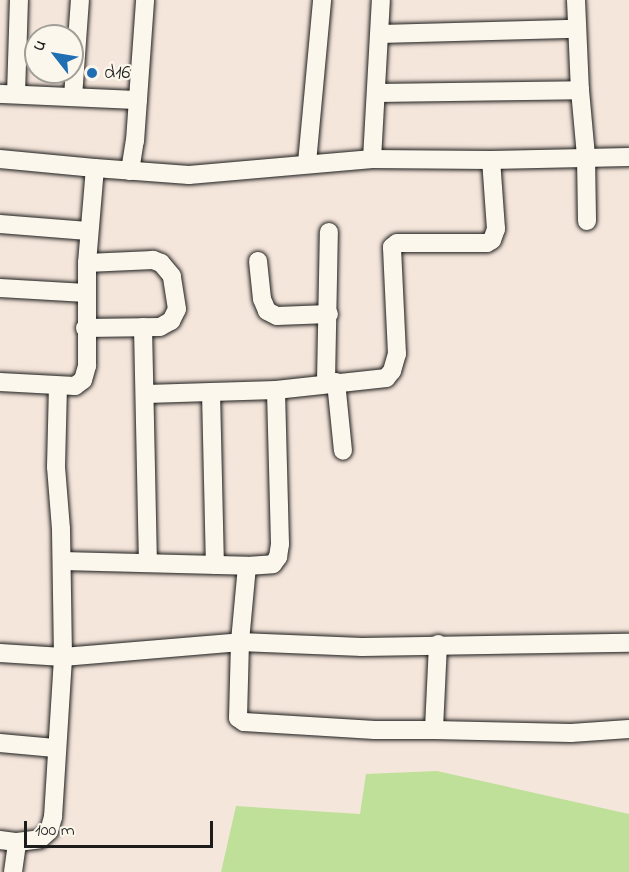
<!DOCTYPE html>
<style>
body{margin:0}
#map{position:relative;width:629px;height:872px;overflow:hidden;background:#f5e6db;font-family:"Indie Flower",sans-serif}
div>[style]{position:absolute}
.green>*{inset:0;background:#bfe099}
.roads{filter:drop-shadow(0 0 2px #1c1c1c) drop-shadow(0 0 2px #1c1c1c)}
.minor>*{height:18px;margin:-9px;padding:0 9px;transform-origin:9px;border-radius:9px;background:#fbf7ec}
.dots>*{width:16px;height:16px;translate:-50% -50%;box-sizing:border-box;border:3px solid #fbf7ec;border-radius:50%}
span{translate:-50% -50%;white-space:nowrap;text-align:center;line-height:1.15;-webkit-text-stroke:4.5px #fbf7ec;paint-order:stroke}
.poi-label{font-size:20px;color:#1c1c1c}
.left{translate:0 -50%;text-align:left}
.north{position:absolute;left:24px;top:24px;width:60px;height:60px;box-sizing:border-box;background:#fbf7ec;border:2px solid #a29f99;border-radius:50%;rotate:301deg;font-size:16px;font-weight:700;line-height:24px;text-align:center;color:#1c1c1c}
.north::after{content:'';display:block;margin:auto;width:21px;height:27px;background:#1f6fb2;clip-path:polygon(50% 0,100% 100%,50% 72%,0 100%)}
.scale{position:absolute;left:24px;top:821px;width:189px;height:27px;box-sizing:border-box;border:3px solid #1c1c1c;border-top:0;padding-left:8px;font-size:18px;line-height:21px;white-space:nowrap;color:#1c1c1c;-webkit-text-stroke:4px #fbf7ec;paint-order:stroke}
</style>
<div id="map">
<div class="green">
<i style="clip-path:polygon(437px 771px,629px 814px,629px 872px,221px 872px,236px 806px,360px 814px,366px 774px)"></i>
</div>
<div class="roads">
<div class="minor">
<i style="left:576px;top:0;width:90px;rotate:87.5deg"></i>
<i style="left:580px;top:90px;width:66px;rotate:84.8deg"></i>
<i style="left:586px;top:156px;width:65px;rotate:89.1deg"></i>
<i style="left:380px;top:34px;width:196px;rotate:-1.5deg"></i>
<i style="left:377px;top:93px;width:203px;rotate:-0.8deg"></i>
<i style="left:0;top:94px;width:138px;rotate:2.5deg"></i>
<i style="left:16px;top:94px;width:94px;rotate:-88.2deg"></i>
<i style="left:73px;top:97px;width:97px;rotate:-85.9deg"></i>
<i style="left:0;top:159px;width:95px;rotate:5.4deg"></i>
<i style="left:372px;top:159px;width:159px;rotate:-86.8deg"></i>
<i style="left:307px;top:163px;width:164px;rotate:-84.7deg"></i>
<i style="left:130px;top:171px;width:30px;rotate:-81deg"></i>
<i style="left:135px;top:141px;width:141px;rotate:-85.9deg"></i>
<i style="left:0;top:224px;width:88px;rotate:4.5deg"></i>
<i style="left:258px;top:261px;width:38px;rotate:84deg"></i>
<i style="left:262px;top:299px;width:13px;rotate:67deg"></i>
<i style="left:267px;top:311px;width:11px;rotate:27deg"></i>
<i style="left:277px;top:316px;width:52px;rotate:-2.2deg"></i>
<i style="left:0;top:288px;width:86px;rotate:3.3deg"></i>
<i style="left:143px;top:327px;width:236px;rotate:88.8deg"></i>
<i style="left:85px;top:328px;width:75px;rotate:-0.8deg"></i>
<i style="left:160px;top:327px;width:13px;rotate:-29deg"></i>
<i style="left:171px;top:321px;width:13px;rotate:-63deg"></i>
<i style="left:177px;top:309px;width:33px;rotate:-99deg"></i>
<i style="left:172px;top:276px;width:17px;rotate:-130deg"></i>
<i style="left:161px;top:263px;width:9px;rotate:-159deg"></i>
<i style="left:153px;top:260px;width:66px;rotate:177.4deg"></i>
<i style="left:0;top:382px;width:75px;rotate:3.1deg"></i>
<i style="left:75px;top:386px;width:10px;rotate:-37deg"></i>
<i style="left:83px;top:380px;width:15px;rotate:-74deg"></i>
<i style="left:87px;top:366px;width:103px;rotate:-90deg"></i>
<i style="left:87px;top:263px;width:95px;rotate:-85.2deg"></i>
<i style="left:95px;top:168px;width:94px;rotate:4.3deg"></i>
<i style="left:189px;top:175px;width:184px;rotate:-5deg"></i>
<i style="left:372px;top:159px;width:119px;rotate:0.5deg"></i>
<i style="left:491px;top:160px;width:138px;rotate:-1.2deg"></i>
<i style="left:326px;top:382px;width:150px;rotate:-88.9deg"></i>
<i style="left:336px;top:382px;width:69px;rotate:84.2deg"></i>
<i style="left:211px;top:392px;width:173px;rotate:88.7deg"></i>
<i style="left:146px;top:394px;width:130px;rotate:-1.8deg"></i>
<i style="left:276px;top:390px;width:111px;rotate:-6.2deg"></i>
<i style="left:386px;top:378px;width:9px;rotate:-49deg"></i>
<i style="left:392px;top:371px;width:18px;rotate:-74deg"></i>
<i style="left:397px;top:354px;width:107px;rotate:-92.7deg"></i>
<i style="left:392px;top:247px;width:6px;rotate:-39deg"></i>
<i style="left:397px;top:243px;width:90px"></i>
<i style="left:487px;top:243px;width:6px;rotate:-31deg"></i>
<i style="left:492px;top:240px;width:12px;rotate:-70deg"></i>
<i style="left:496px;top:229px;width:69px;rotate:-94.1deg"></i>
<i style="left:62px;top:561px;width:185px;rotate:1.5deg"></i>
<i style="left:247px;top:566px;width:26px;rotate:-4deg"></i>
<i style="left:273px;top:564px;width:9px;rotate:-54deg"></i>
<i style="left:278px;top:557px;width:13px;rotate:-81deg"></i>
<i style="left:280px;top:544px;width:154px;rotate:-91.5deg"></i>
<i style="left:247px;top:566px;width:76px;rotate:95.3deg"></i>
<i style="left:240px;top:642px;width:76px;rotate:91.5deg"></i>
<i style="left:238px;top:718px;width:7px;rotate:34deg"></i>
<i style="left:244px;top:722px;width:131px;rotate:3.5deg"></i>
<i style="left:375px;top:730px;width:59px"></i>
<i style="left:438px;top:644px;width:86px;rotate:92.7deg"></i>
<i style="left:434px;top:730px;width:137px;rotate:1.3deg"></i>
<i style="left:571px;top:733px;width:58px;rotate:-3.9deg"></i>
<i style="left:0;top:653px;width:63px;rotate:3.6deg"></i>
<i style="left:63px;top:657px;width:178px;rotate:-4.8deg"></i>
<i style="left:240px;top:642px;width:122px;rotate:2.3deg"></i>
<i style="left:362px;top:647px;width:267px;rotate:-0.9deg"></i>
<i style="left:0;top:743px;width:55px;rotate:5.2deg"></i>
<i style="left:0;top:840px;width:17px;rotate:7deg"></i>
<i style="left:17px;top:842px;width:23px;rotate:-7deg"></i>
<i style="left:40px;top:839px;width:12px;rotate:-42deg"></i>
<i style="left:49px;top:831px;width:15px;rotate:-74deg"></i>
<i style="left:53px;top:817px;width:160px;rotate:-86.4deg"></i>
<i style="left:63px;top:657px;width:128px;rotate:-90.9deg"></i>
<i style="left:61px;top:529px;width:62px;rotate:-94.6deg"></i>
<i style="left:56px;top:467px;width:80px;rotate:-88.6deg"></i>
<i style="left:13px;top:872px;width:30px;rotate:-82deg"></i>
</div>
</div>
<div class="dots">
<i style="left:92px;top:73px;background:#1f6fb2"></i>
</div>
<div class="poi-label">
<span class="left" style="left:104px;top:73px">d16</span>
</div>
<div class="north">U</div>
<div class="scale">100 m</div>
</div>
